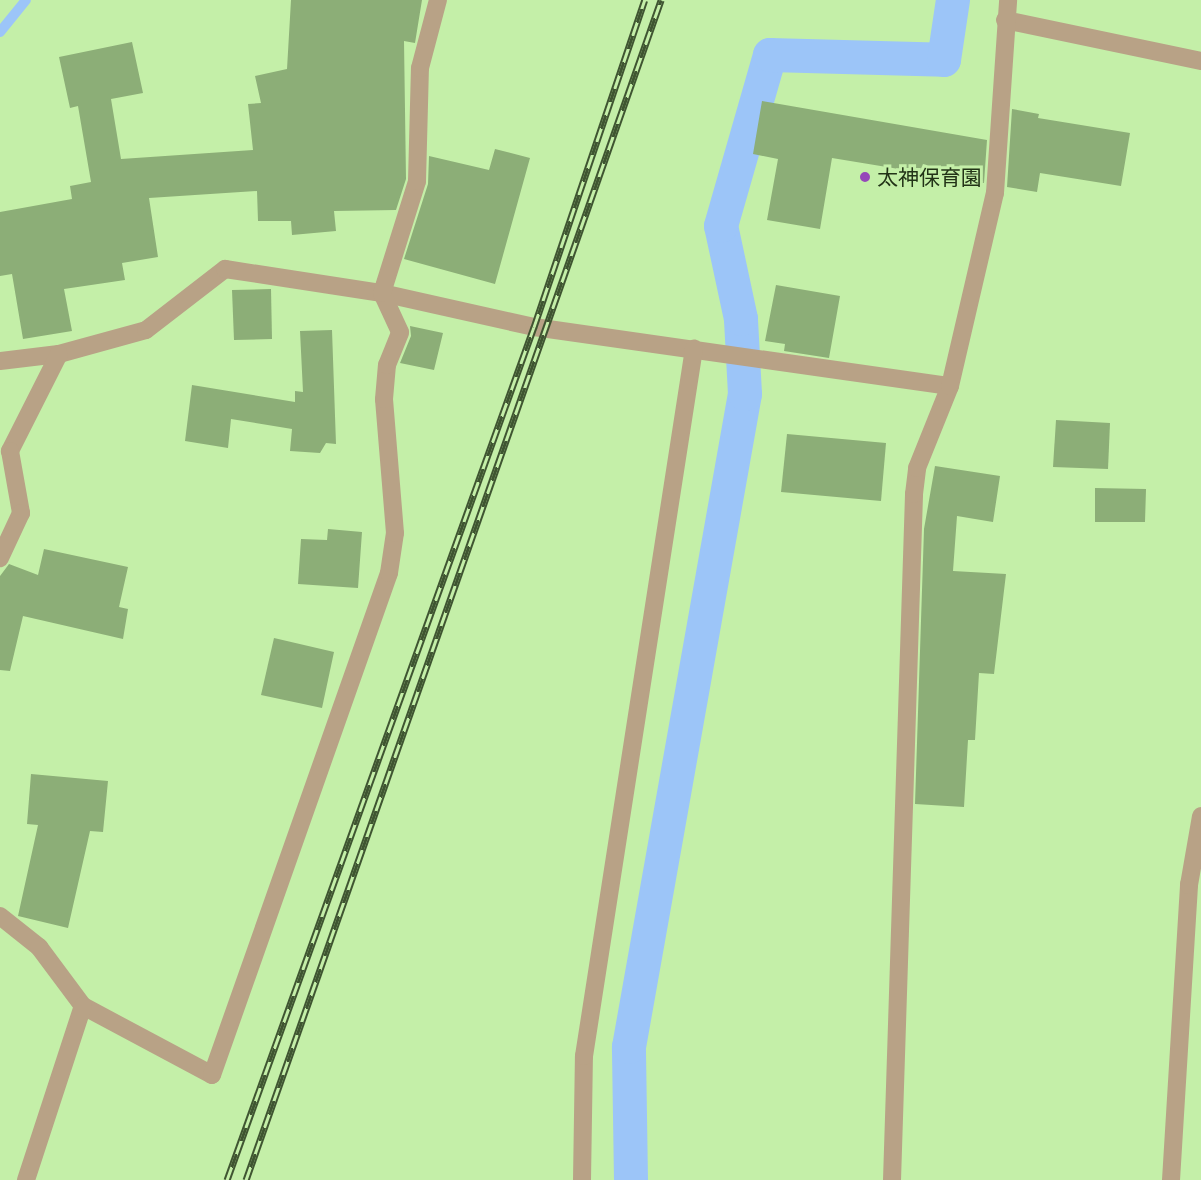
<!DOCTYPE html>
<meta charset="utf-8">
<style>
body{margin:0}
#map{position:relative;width:1201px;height:1180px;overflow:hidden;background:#c4efa8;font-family:"IBM Plex Sans","Noto Sans JP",sans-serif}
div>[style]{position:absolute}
.stream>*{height:10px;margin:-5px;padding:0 5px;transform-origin:5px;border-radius:5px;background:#9cc5f8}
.canal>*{height:34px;margin:-17px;padding:0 17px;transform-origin:17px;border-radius:17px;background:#9cc5f8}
.building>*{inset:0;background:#8cae77}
.minor>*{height:18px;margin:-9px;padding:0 9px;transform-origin:9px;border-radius:9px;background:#b8a286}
.rail>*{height:7px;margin-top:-3.5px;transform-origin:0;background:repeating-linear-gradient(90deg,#c4efa8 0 14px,#3f5531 0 28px);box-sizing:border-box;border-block:2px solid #3f5531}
.dots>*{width:16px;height:16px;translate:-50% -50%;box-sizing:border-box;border:3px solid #c4efa8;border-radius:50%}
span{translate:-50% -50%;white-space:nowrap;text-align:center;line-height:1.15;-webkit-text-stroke:6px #c4efa8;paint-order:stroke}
.poi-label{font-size:21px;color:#223317}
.left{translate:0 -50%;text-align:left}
</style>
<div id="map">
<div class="stream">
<i style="left:0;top:32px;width:41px;rotate:-50.9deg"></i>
</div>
<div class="canal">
<i style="left:631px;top:1180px;width:133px;rotate:-90.9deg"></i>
<i style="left:629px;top:1047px;width:663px;rotate:-79.93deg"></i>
<i style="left:745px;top:394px;width:75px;rotate:-93.1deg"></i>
<i style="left:741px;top:319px;width:95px;rotate:-102.1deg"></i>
<i style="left:721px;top:226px;width:178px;rotate:-74deg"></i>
<i style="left:770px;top:55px;width:174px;rotate:1.6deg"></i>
<i style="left:944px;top:60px;width:61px;rotate:-81.5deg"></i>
</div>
<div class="building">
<i style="clip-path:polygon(291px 0,422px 0,415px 43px,404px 41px,406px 179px,396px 210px,334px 211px,336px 231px,292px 235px,291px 221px,258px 221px,257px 191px,149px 198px,158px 257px,122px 263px,125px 280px,64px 289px,72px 331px,23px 339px,12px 274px,0 276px,0 212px,72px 199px,70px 186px,91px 182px,78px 106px,70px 108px,59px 57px,132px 42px,143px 93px,111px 99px,121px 159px,253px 150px,248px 104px,261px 103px,255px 76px,287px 69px)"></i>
<i style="clip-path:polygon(762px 101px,987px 140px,984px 183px,832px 158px,820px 229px,767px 220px,778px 159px,753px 154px)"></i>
<i style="clip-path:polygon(1012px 109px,1039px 114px,1038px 118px,1130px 133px,1121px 186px,1040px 173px,1037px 192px,1007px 187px)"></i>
<i style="clip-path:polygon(495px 149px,530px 158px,495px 284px,404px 259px,428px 184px,429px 156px,489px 170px)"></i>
<i style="clip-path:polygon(776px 285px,840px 296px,829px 358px,784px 351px,785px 344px,765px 341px)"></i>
<i style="clip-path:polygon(271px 289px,272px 339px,234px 340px,232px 290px)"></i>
<i style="clip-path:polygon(410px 326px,443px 333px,434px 370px,400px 363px,411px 336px)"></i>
<i style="clip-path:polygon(332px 330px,336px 444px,326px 443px,320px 453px,290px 451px,292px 429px,231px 419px,228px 448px,185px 441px,192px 385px,295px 402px,295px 391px,303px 392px,300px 331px)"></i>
<i style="clip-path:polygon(1056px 420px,1110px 423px,1108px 469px,1053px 467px)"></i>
<i style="clip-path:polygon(787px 434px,886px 443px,881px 501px,781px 492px)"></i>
<i style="clip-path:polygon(935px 466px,1000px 476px,993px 522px,957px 516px,953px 571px,1006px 574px,994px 674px,979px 673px,975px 740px,968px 740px,964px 807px,915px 804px,924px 529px)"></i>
<i style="clip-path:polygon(1095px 488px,1146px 489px,1145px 522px,1095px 522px)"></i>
<i style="clip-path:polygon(328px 529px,362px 532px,358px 588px,298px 584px,301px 539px,327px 540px)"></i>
<i style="clip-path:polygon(44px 549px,128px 567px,119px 607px,128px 609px,123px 639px,23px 616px,10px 671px,0 670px,0 576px,9px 564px,38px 575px)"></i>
<i style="clip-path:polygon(274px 638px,334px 652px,322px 708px,261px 695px)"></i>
<i style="clip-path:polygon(31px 774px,108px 781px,103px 832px,90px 831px,68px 928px,18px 916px,38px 825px,27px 824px)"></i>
</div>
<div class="minor">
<i style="left:1005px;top:20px;width:200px;rotate:11.8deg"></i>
<i style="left:59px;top:354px;width:90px;rotate:-15.4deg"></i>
<i style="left:146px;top:330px;width:100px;rotate:-37.7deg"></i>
<i style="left:225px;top:269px;width:159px;rotate:8.7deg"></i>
<i style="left:382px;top:293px;width:156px;rotate:12.6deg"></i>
<i style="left:534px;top:327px;width:420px;rotate:8.1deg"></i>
<i style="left:0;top:361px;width:59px;rotate:-6.8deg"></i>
<i style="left:59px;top:354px;width:109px;rotate:116.8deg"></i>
<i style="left:10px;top:451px;width:63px;rotate:79.9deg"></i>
<i style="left:21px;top:513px;width:50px;rotate:115deg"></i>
<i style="left:0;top:916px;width:50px;rotate:38.5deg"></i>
<i style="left:39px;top:947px;width:74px;rotate:53.3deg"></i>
<i style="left:83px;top:1006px;width:146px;rotate:28.1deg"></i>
<i style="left:212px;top:1075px;width:532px;rotate:-70.58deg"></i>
<i style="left:389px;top:573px;width:40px;rotate:-81.5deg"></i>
<i style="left:395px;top:533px;width:134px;rotate:-94.7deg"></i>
<i style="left:384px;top:399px;width:34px;rotate:-85deg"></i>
<i style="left:387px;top:365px;width:35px;rotate:-68deg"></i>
<i style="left:400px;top:332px;width:43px;rotate:-114.8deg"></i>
<i style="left:382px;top:293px;width:117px;rotate:-72.6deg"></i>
<i style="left:417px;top:181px;width:113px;rotate:-88.5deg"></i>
<i style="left:420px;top:68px;width:70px;rotate:-75.2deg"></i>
<i style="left:26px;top:1180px;width:183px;rotate:-71.9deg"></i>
<i style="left:582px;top:1180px;width:124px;rotate:-89.1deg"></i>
<i style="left:584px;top:1056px;width:716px;rotate:-81.16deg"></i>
<i style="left:892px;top:1180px;width:686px;rotate:-88.16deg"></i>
<i style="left:914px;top:494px;width:26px;rotate:-83deg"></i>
<i style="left:917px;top:468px;width:88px;rotate:-68.1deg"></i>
<i style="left:950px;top:386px;width:198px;rotate:-76.9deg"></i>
<i style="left:995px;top:193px;width:193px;rotate:-86.1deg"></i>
<i style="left:1171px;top:1180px;width:296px;rotate:-86.5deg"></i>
<i style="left:1189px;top:885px;width:70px;rotate:-80.1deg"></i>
</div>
<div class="rail">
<i style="left:227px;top:1180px;width:907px;rotate:-70.21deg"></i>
<i style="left:534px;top:327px;width:345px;rotate:-71.3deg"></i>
<i style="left:246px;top:1180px;width:1251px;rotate:-70.62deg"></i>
</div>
<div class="dots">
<i style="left:865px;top:177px;background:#9548b9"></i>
</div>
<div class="poi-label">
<span class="left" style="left:877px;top:177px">太神保育園</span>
</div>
</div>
